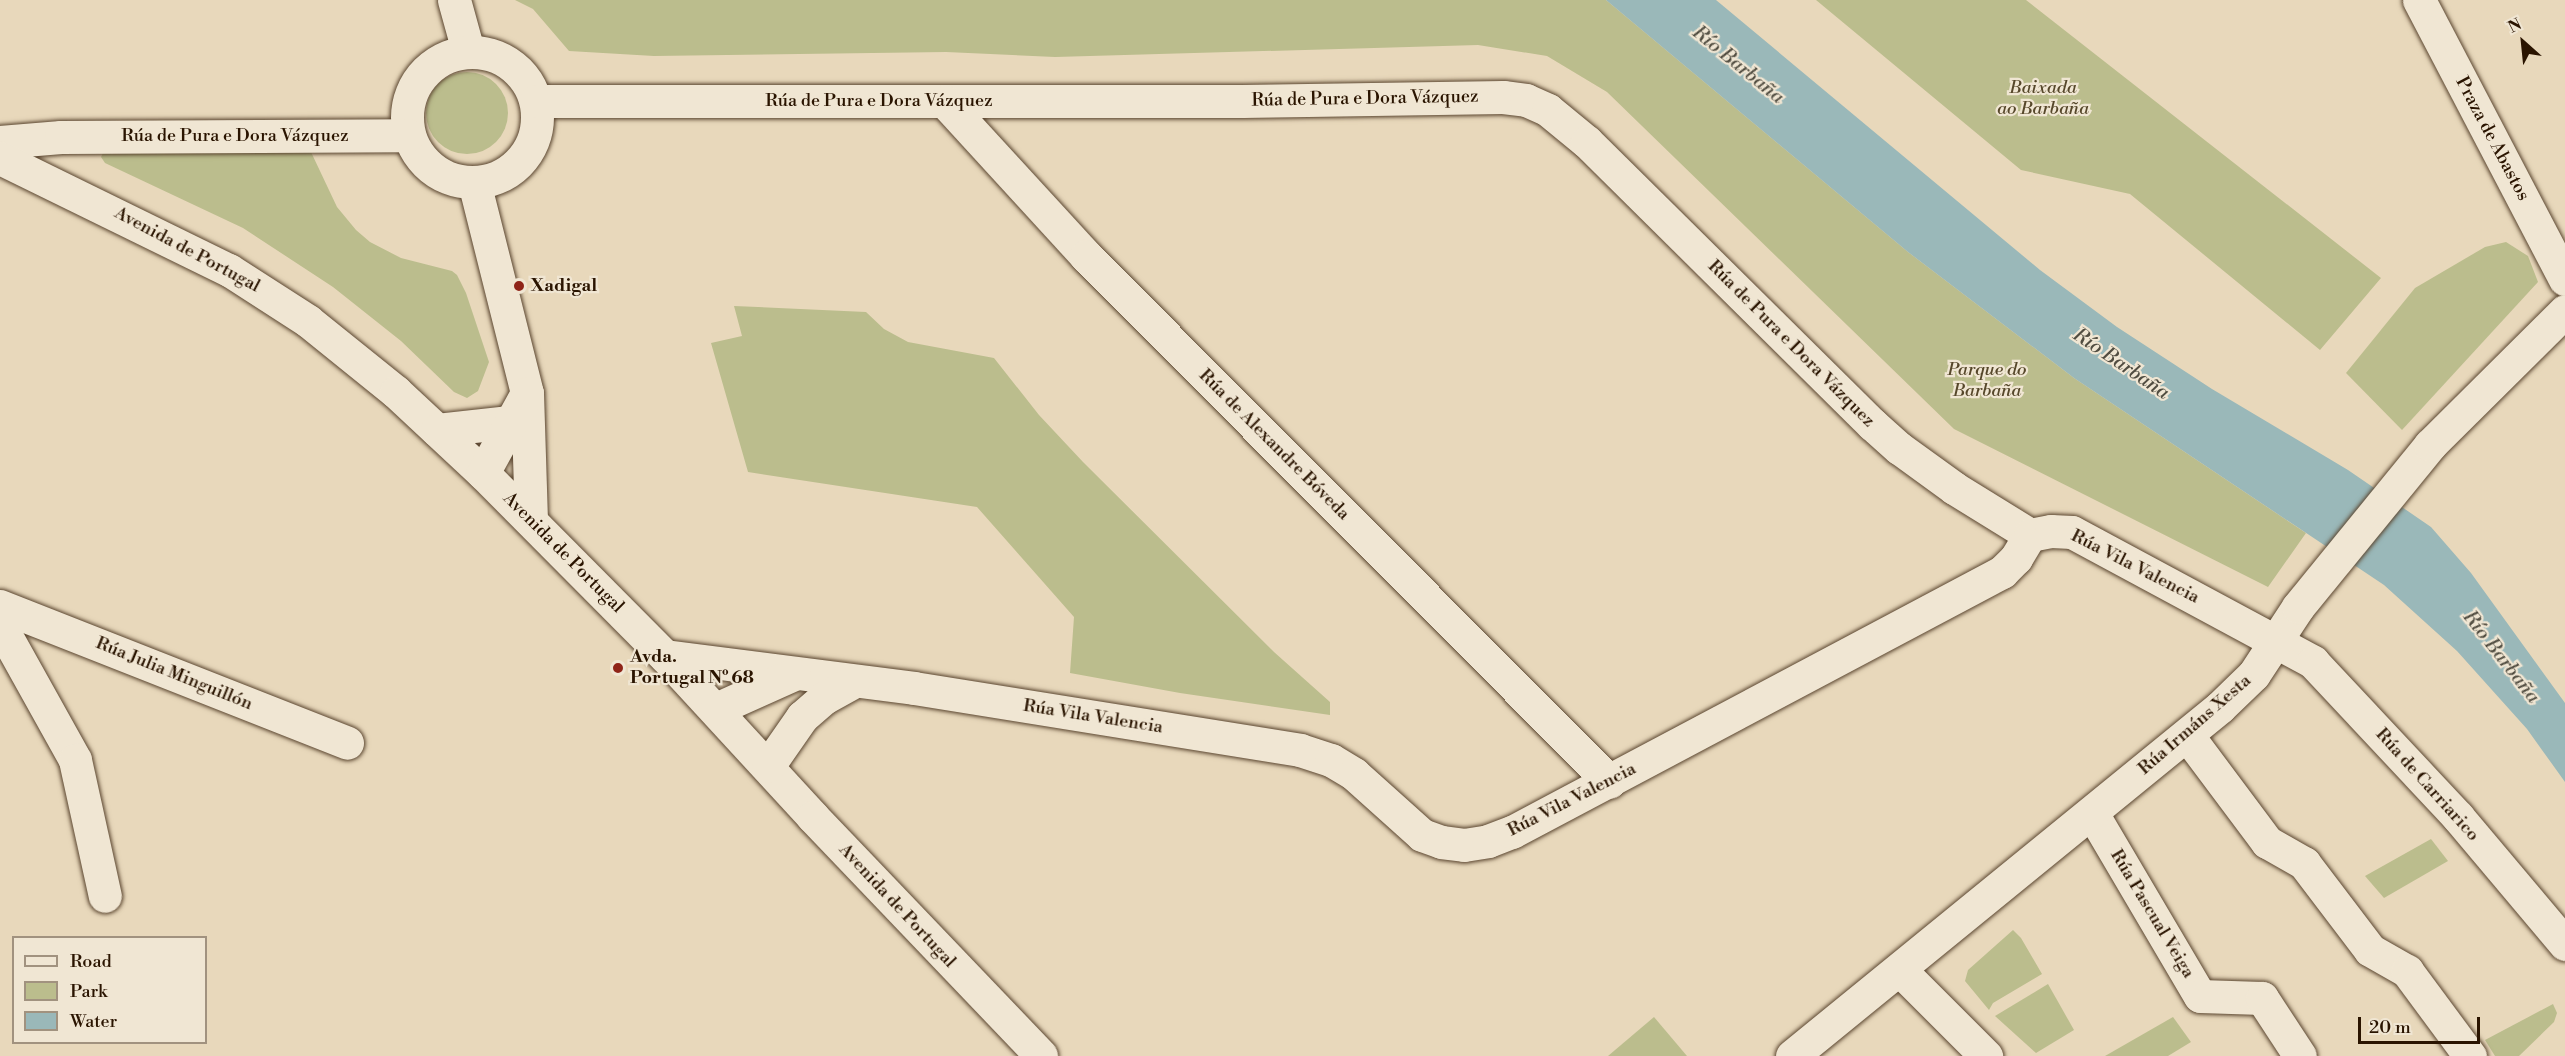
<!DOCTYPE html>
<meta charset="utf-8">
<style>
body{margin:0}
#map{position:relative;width:2565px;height:1056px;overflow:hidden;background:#e8d8bb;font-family:"Libre Bodoni",serif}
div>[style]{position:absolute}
.green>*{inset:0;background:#bbbd8d}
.round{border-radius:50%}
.water>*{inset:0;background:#9ab8b9}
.roads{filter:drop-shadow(0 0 2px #5a452f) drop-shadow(0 0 2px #5a452f)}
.minor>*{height:33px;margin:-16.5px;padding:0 16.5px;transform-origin:16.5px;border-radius:16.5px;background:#f0e6d3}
.minor>.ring{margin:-16.5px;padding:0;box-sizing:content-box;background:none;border:33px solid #f0e6d3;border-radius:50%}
.dots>*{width:16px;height:16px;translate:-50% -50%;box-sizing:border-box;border:3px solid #f0e6d3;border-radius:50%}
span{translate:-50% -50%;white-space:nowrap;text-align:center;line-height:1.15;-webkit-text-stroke:4.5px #f0e6d3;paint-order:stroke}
.park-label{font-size:18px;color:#56472a;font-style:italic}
.street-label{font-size:18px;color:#2a1400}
.poi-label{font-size:18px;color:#2a1400;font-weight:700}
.left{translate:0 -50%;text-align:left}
.water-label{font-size:20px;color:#514d41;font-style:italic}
.legend{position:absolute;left:12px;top:936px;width:195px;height:108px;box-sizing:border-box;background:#f0e6d3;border:2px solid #a1927f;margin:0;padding:8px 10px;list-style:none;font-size:18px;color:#2a1400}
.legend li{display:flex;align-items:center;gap:12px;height:30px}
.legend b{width:30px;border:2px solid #a1927f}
.north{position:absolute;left:2493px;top:12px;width:60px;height:60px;-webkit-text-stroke:4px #f0e6d3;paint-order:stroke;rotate:333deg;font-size:16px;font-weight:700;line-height:24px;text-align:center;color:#2a1400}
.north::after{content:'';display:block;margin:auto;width:21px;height:27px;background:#2a1400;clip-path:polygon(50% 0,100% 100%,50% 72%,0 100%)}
.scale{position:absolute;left:2358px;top:1017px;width:122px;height:27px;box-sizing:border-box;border:3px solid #2a1400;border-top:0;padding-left:8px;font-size:18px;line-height:21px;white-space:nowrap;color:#2a1400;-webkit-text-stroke:4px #f0e6d3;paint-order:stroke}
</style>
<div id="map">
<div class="green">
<i style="clip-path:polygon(515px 0,1606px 0,1908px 252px,2074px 378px,2306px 533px,2268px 587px,1954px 429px,1607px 92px,1547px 56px,1478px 45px,1055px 57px,946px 52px,654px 56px,569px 51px,533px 9px)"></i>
<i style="clip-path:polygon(1816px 0,2026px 0,2381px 278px,2320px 350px,2130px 194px,2021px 170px)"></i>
<i class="round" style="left:426px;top:72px;width:82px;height:82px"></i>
<i style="clip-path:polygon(104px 151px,311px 152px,337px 207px,356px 230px,370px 242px,401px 258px,452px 271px,457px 275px,466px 293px,489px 362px,478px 391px,467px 398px,454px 392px,401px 341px,333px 287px,243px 228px,105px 163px,101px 157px)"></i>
<i style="clip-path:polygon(2506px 242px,2528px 256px,2538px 282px,2402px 430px,2346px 373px,2415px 288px,2485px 247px)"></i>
<i style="clip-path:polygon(734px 306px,866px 312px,884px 329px,908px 342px,994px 358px,1039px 415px,1083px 462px,1274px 652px,1330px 702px,1330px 715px,1180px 693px,1070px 673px,1074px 617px,977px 507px,748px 472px,711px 343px,742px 336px)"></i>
<i style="clip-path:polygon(2431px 839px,2448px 861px,2384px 898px,2365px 876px)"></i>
<i style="clip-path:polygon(2013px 930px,2021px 938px,2042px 974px,1993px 1003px,1989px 1010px,1965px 981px,1968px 970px)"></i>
<i style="clip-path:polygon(2048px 984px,2074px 1030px,2036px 1053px,1995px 1016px)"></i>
<i style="clip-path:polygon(2553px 1004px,2557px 1013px,2554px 1022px,2519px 1056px,2495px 1056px,2485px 1040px)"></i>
<i style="clip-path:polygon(1654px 1017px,1687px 1056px,1608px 1056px)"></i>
<i style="clip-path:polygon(2173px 1017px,2191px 1042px,2168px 1056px,2105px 1056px)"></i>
</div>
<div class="water">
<i style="clip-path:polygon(1606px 0,1716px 0,2040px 270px,2117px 327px,2212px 389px,2348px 470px,2431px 527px,2471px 573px,2565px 703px,2565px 782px,2527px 729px,2457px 651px,2384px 585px,2074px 378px,1908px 252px)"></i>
</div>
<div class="roads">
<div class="minor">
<i style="left:454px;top:0;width:53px;rotate:74.6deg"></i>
<i style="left:2419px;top:0;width:315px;rotate:62.4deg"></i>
<i class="ring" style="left:407px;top:52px;width:97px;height:97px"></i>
<i style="left:536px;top:101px;width:706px"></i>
<i style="left:1242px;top:101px;width:261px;rotate:-0.9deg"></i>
<i style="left:1503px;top:97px;width:23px;rotate:7deg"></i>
<i style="left:1526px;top:100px;width:24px;rotate:24deg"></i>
<i style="left:1548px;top:110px;width:50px;rotate:39.4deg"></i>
<i style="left:1587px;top:142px;width:401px;rotate:44.7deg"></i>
<i style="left:1872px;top:424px;width:36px;rotate:42deg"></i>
<i style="left:1899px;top:448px;width:68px;rotate:36deg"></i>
<i style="left:1954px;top:488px;width:89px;rotate:31.7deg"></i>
<i style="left:945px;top:102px;width:209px;rotate:47.5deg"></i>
<i style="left:1086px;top:256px;width:742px;rotate:45.11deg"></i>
<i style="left:0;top:142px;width:61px;rotate:-4.7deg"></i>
<i style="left:61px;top:137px;width:347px;rotate:-0.3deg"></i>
<i style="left:0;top:158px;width:255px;rotate:26.1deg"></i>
<i style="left:229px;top:270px;width:94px;rotate:32.8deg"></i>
<i style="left:308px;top:321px;width:113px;rotate:38.9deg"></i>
<i style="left:396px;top:392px;width:119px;rotate:43deg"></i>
<i style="left:483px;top:473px;width:258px;rotate:45.2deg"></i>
<i style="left:665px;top:656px;width:219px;rotate:47.4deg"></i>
<i style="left:813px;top:817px;width:330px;rotate:46.3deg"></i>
<i style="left:474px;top:182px;width:218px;rotate:75.9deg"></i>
<i style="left:527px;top:393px;width:128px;rotate:88.2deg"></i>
<i style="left:437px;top:430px;width:73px;rotate:-6.3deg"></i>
<i style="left:483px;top:473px;width:91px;rotate:-61.2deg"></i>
<i style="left:0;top:606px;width:373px;rotate:21.5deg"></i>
<i style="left:0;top:625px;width:154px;rotate:60.9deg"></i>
<i style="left:75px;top:760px;width:139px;rotate:77.6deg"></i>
<i style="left:665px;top:656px;width:251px;rotate:7.3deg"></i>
<i style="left:914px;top:688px;width:391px;rotate:9.1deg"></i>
<i style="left:1300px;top:750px;width:33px;rotate:18deg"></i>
<i style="left:1331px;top:760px;width:27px;rotate:31deg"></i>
<i style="left:1354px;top:774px;width:91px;rotate:41.9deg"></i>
<i style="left:1422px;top:835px;width:20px;rotate:20deg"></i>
<i style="left:1441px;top:842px;width:23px;rotate:7deg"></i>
<i style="left:1464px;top:845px;width:24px;rotate:-9deg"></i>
<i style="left:1488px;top:841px;width:26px;rotate:-21deg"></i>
<i style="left:1512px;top:832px;width:555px;rotate:-27.95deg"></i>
<i style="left:2002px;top:572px;width:20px;rotate:-45deg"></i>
<i style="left:2016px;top:558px;width:27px;rotate:-59deg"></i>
<i style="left:2030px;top:535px;width:21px;rotate:-11deg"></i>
<i style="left:2051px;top:531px;width:21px;rotate:3deg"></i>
<i style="left:2072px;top:532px;width:274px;rotate:28.3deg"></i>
<i style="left:2313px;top:662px;width:212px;rotate:46.9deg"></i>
<i style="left:2458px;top:817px;width:166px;rotate:49.9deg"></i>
<i style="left:716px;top:709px;width:85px;rotate:-24.2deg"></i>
<i style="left:2187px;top:735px;width:134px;rotate:53.2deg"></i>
<i style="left:2267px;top:842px;width:43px;rotate:29.6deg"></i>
<i style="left:2304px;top:863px;width:109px;rotate:52.8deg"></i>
<i style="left:2370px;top:950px;width:43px;rotate:29.6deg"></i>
<i style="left:2407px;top:971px;width:106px;rotate:53.5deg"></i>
<i style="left:768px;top:766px;width:60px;rotate:-55.2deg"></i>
<i style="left:802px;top:717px;width:29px;rotate:-41deg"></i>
<i style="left:824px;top:698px;width:33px;rotate:-29deg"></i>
<i style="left:2092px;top:813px;width:212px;rotate:59.5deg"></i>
<i style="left:2200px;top:996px;width:62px;rotate:1.8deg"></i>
<i style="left:2262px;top:998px;width:69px;rotate:56.8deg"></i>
<i style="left:1900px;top:970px;width:122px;rotate:45deg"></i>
<i style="left:1792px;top:1056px;width:552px;rotate:-39.19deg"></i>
<i style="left:2220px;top:707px;width:47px;rotate:-44.1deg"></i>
<i style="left:2254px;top:674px;width:80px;rotate:-56.7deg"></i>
<i style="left:2298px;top:607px;width:209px;rotate:-50.8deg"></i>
<i style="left:2430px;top:445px;width:190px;rotate:-44.8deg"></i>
</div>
</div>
<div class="dots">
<i style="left:519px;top:286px;background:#8f2418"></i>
<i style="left:618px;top:668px;background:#8f2418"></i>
</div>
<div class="park-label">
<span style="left:2043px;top:99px">Baixada<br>ao Barbaña</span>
<span style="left:1987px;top:381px">Parque do<br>Barbaña</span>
</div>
<div class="street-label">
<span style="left:1365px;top:99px;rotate:-1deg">Rúa de Pura e Dora Vázquez</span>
<span style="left:879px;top:101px">Rúa de Pura e Dora Vázquez</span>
<span style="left:235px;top:136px">Rúa de Pura e Dora Vázquez</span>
<span style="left:2492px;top:139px;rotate:62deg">Praza de Abastos</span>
<span style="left:187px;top:250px;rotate:28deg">Avenida de Portugal</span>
<span style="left:1791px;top:344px;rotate:45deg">Rúa de Pura e Dora Vázquez</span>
<span style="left:1274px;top:445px;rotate:45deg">Rúa de Alexandre Bóveda</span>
<span style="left:563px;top:553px;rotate:45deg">Avenida de Portugal</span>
<span style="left:2135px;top:567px;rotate:27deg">Rúa Vila Valencia</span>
<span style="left:174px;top:674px;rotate:22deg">Rúa Julia Minguillón</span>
<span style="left:1093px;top:717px;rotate:9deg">Rúa Vila Valencia</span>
<span style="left:2195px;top:725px;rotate:-41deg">Rúa Irmáns Xesta</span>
<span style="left:2427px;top:785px;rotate:48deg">Rúa de Carriarico</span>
<span style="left:1572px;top:800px;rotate:-27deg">Rúa Vila Valencia</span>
<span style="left:897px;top:906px;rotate:47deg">Avenida de Portugal</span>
<span style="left:2152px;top:914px;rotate:59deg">Rúa Pascual Veiga</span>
</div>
<div class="poi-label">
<span class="left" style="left:531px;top:286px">Xadigal</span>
<span class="left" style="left:630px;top:668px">Avda.<br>Portugal Nº 68</span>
</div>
<div class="water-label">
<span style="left:1738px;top:65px;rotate:39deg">Río Barbaña</span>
<span style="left:2121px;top:364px;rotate:34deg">Río Barbaña</span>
<span style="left:2501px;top:657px;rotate:52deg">Río Barbaña</span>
</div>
<ul class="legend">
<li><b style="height:8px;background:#f0e6d3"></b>Road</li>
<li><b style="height:16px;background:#bbbd8d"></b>Park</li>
<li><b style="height:16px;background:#9ab8b9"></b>Water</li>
</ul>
<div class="north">N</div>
<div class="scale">20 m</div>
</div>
